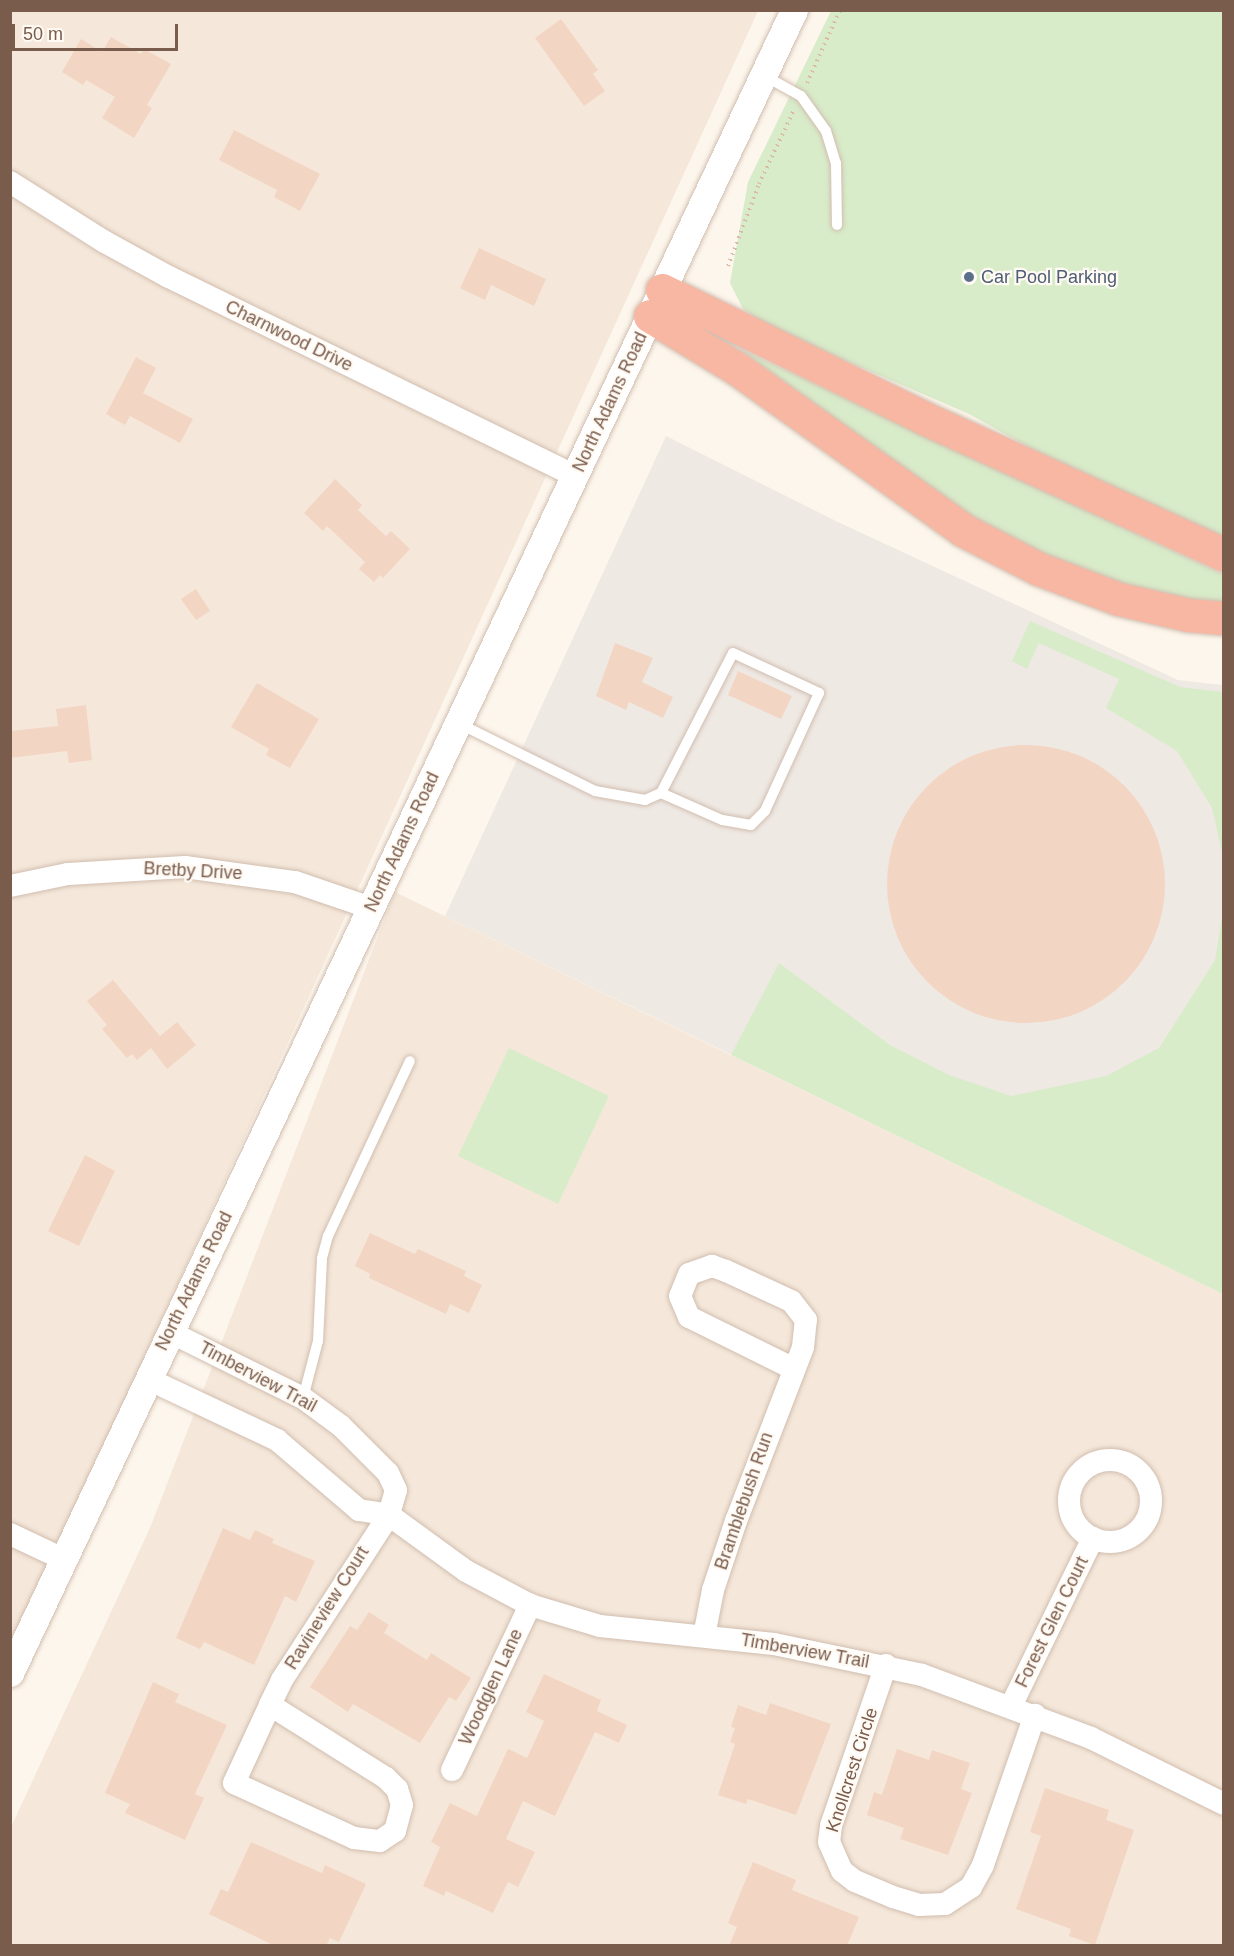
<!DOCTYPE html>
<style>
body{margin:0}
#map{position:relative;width:1234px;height:1956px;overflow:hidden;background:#fdf6ec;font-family:Helvetica,sans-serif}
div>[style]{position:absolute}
.residential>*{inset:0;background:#f5e8da}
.industrial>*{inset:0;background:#efe9e4}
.green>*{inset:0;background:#d8ecc9}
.building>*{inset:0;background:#f3d5c3}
.round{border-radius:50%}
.path>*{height:4px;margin-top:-2px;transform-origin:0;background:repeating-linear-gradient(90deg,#d9b8a5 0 1.5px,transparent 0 6px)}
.roads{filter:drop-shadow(0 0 2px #d1beb0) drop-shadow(0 0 2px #d1beb0)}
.service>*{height:10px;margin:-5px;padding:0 5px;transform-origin:5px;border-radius:5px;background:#fff}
.minor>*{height:22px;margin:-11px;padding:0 11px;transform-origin:11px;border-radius:11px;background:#fff}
.minor>.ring{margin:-11px;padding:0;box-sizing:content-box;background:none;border:22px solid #fff;border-radius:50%}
.tertiary>*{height:27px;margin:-13.5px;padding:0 13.5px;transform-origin:13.5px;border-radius:13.5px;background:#fff}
.motorway>*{height:33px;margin:-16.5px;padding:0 16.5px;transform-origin:16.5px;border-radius:16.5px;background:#f7b7a3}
.dots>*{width:16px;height:16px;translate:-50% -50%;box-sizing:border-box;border:3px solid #fffaf3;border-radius:50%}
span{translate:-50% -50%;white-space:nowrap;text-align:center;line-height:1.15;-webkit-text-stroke:4.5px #fffaf3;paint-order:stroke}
.service-label{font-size:18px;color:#4e5e75}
.left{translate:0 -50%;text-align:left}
.street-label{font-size:18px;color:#7a5c4d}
.frame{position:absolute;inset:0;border:12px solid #7a5c4d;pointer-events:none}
.scale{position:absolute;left:12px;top:24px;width:166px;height:27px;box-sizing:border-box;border:3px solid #7a5c4d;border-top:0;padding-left:8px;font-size:18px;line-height:21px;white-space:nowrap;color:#7a5c4d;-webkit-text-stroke:4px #fffaf3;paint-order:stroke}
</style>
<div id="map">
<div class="residential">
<i style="clip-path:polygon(11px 11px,758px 11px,11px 1650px)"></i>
<i style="clip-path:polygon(395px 892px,1223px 1294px,1223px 1945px,11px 1946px,11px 1827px,150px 1528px)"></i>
</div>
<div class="industrial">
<i style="clip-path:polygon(666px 436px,838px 522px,1178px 680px,1223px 685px,1223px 1293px,445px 916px)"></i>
</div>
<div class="green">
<i style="clip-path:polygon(831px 11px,1223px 11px,1223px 539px,1070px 470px,969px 414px,768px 327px,743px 309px,730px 283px,748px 182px)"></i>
<i style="clip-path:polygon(738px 348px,1223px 574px,1223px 604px,1180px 599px,1107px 580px,1030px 551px,959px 509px)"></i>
<i style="clip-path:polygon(1030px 621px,1180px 687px,1223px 692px,1223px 857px,1212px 808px,1177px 751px,1106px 708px,1119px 679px,1039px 643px,1027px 669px,1012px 661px)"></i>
<i style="clip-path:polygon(1223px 912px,1223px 1294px,731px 1055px,779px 963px,890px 1045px,949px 1075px,1011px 1096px,1106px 1076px,1159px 1048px,1215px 960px)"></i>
<i style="clip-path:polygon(509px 1048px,609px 1096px,558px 1204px,458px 1156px)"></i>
</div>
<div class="building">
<i style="clip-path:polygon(561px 19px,598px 70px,593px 74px,605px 91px,584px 106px,535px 38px)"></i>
<i style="clip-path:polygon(111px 37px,141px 54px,144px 49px,171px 64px,147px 105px,152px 108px,134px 138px,102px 118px,115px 97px,86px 80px,83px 85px,62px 72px,81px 39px,102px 52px)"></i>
<i style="clip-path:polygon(234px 130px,320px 174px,300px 211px,274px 197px,277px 190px,219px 160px)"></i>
<i style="clip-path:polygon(479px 248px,546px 279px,534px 306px,491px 285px,485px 300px,460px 288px)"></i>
<i style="clip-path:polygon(136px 357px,156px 368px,143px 393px,193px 419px,180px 443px,130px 416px,125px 425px,106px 414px)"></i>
<i style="clip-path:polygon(335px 479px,362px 505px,358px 510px,386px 536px,391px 531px,410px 549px,383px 578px,380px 575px,374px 582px,359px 569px,365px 562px,327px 526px,323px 531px,304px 513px)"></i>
<i style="clip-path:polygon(196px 589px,210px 611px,196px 620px,181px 599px)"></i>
<i style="clip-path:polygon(615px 643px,653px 658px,642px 682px,673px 697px,663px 718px,629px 702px,626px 710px,596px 696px)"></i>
<i style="clip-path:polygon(738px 671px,792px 696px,781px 719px,728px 695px)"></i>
<i style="clip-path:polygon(257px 683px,319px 719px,290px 768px,266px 755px,269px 749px,231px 727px)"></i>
<i style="clip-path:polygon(86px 705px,92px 760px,69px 763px,67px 751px,10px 758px,10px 731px,58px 726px,56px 709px)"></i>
<i class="round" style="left:887px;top:745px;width:278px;height:278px"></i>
<i style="clip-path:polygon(113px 980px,160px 1036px,177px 1022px,196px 1045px,167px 1069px,151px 1048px,137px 1060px,132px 1054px,127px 1058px,102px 1029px,107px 1025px,87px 1001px)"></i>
<i style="clip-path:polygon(85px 1155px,115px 1171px,79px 1246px,48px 1231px)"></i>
<i style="clip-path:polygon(370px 1233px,415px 1254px,418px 1249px,466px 1271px,464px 1276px,482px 1285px,469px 1313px,450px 1304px,446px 1314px,369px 1278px,370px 1274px,355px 1266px)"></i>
<i style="clip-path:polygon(223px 1528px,250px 1540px,255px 1530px,274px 1539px,272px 1543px,315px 1561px,296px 1602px,285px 1596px,254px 1665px,204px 1642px,200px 1649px,176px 1638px)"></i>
<i style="clip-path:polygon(369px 1612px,389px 1625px,384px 1633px,427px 1660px,431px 1653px,471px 1678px,456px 1701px,449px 1697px,420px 1743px,353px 1704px,348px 1712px,310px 1687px,350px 1626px,357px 1630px)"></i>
<i style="clip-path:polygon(544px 1674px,601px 1700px,597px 1711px,627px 1725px,619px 1743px,595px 1732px,555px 1816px,523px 1801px,506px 1839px,535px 1852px,518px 1887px,508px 1882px,493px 1913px,446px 1891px,444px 1896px,423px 1886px,440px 1847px,431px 1842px,450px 1803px,477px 1816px,508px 1749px,527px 1758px,544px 1721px,526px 1712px)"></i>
<i style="clip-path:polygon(153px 1682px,179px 1694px,175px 1702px,227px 1725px,195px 1794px,204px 1798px,185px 1840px,125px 1813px,130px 1804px,105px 1793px)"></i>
<i style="clip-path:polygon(770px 1703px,831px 1724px,796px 1815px,748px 1799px,746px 1804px,718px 1795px,735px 1744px,730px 1742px,735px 1728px,731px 1727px,738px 1705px,766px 1715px)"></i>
<i style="clip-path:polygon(897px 1749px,929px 1760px,932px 1750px,970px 1763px,961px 1789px,972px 1793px,948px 1855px,900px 1839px,904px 1828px,867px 1815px,874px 1792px,882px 1795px)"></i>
<i style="clip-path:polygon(1045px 1788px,1109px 1810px,1106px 1820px,1134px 1830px,1095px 1945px,1069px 1936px,1071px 1929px,1016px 1909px,1041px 1836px,1030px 1832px)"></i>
<i style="clip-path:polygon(251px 1842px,322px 1873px,325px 1865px,366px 1884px,339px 1942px,330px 1938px,326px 1946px,275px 1946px,209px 1914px,221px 1889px,228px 1892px)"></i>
<i style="clip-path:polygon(753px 1862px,796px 1880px,792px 1890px,859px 1917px,847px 1946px,729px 1946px,737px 1927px,728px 1923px)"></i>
</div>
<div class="path">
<i style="left:807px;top:83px;width:80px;rotate:-65.7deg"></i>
<i style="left:728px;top:266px;width:88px;rotate:-69.3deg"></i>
<i style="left:759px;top:184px;width:80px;rotate:-64.7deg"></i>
</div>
<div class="roads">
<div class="service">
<i style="left:763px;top:75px;width:43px;rotate:28.9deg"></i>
<i style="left:801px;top:96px;width:43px;rotate:54.5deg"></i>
<i style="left:826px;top:131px;width:34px;rotate:73deg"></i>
<i style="left:836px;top:163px;width:62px;rotate:89.1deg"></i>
<i style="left:458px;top:723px;width:153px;rotate:26.4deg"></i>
<i style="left:595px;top:791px;width:51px;rotate:10.2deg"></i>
<i style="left:645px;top:800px;width:17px;rotate:-24deg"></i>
<i style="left:661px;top:793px;width:157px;rotate:-62.8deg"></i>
<i style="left:733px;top:653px;width:95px;rotate:24.9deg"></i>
<i style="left:819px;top:693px;width:130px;rotate:114.6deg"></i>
<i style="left:765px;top:811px;width:20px;rotate:135deg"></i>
<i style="left:751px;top:825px;width:29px;rotate:-170deg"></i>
<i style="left:722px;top:820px;width:67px;rotate:-156.1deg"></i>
<i style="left:303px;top:1398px;width:59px;rotate:-75.3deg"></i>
<i style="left:318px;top:1341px;width:83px;rotate:-87.2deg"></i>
<i style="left:322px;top:1258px;width:23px;rotate:-75deg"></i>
<i style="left:328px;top:1236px;width:193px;rotate:-64.9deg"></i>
</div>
<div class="minor">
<i style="left:10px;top:182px;width:112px;rotate:32.3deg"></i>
<i style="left:105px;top:242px;width:73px;rotate:28.7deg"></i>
<i style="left:169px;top:277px;width:453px;rotate:26.1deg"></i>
<i style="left:10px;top:886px;width:59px;rotate:-11.7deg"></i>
<i style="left:68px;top:874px;width:117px;rotate:-3.4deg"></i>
<i style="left:185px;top:867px;width:111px;rotate:7.8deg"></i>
<i style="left:295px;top:882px;width:80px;rotate:18.9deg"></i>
<i style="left:170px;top:1332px;width:148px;rotate:26.4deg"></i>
<i style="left:303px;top:1398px;width:47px;rotate:36.4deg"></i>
<i style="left:341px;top:1426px;width:66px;rotate:45deg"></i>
<i style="left:388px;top:1473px;width:19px;rotate:65deg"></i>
<i style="left:396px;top:1490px;width:26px;rotate:106deg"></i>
<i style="left:389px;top:1515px;width:197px;rotate:123deg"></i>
<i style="left:282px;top:1680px;width:28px;rotate:116deg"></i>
<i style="left:270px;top:1705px;width:86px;rotate:114.8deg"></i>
<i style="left:234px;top:1783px;width:132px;rotate:24.6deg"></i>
<i style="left:354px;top:1838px;width:26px;rotate:7deg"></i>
<i style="left:380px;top:1841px;width:18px;rotate:-34deg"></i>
<i style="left:395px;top:1831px;width:27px;rotate:-75deg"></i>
<i style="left:402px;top:1805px;width:17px;rotate:-107deg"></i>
<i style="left:397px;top:1789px;width:16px;rotate:-135deg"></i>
<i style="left:386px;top:1778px;width:137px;rotate:-147.8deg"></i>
<i style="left:148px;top:1379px;width:143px;rotate:25.3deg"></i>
<i style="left:277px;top:1440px;width:108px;rotate:40.5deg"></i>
<i style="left:359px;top:1510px;width:30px;rotate:9deg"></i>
<i style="left:389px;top:1515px;width:95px;rotate:36deg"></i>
<i style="left:466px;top:1571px;width:72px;rotate:28deg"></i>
<i style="left:530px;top:1605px;width:73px;rotate:16.7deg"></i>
<i style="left:600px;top:1626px;width:175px;rotate:5.9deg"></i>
<i style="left:774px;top:1644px;width:151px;rotate:11.8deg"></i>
<i style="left:922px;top:1675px;width:180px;rotate:20.4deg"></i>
<i style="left:1091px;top:1738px;width:148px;rotate:26.4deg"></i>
<i class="ring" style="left:1069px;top:1460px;width:60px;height:60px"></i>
<i style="left:10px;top:1534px;width:59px;rotate:25.3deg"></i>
<i style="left:704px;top:1636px;width:47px;rotate:-78.9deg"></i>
<i style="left:713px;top:1590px;width:73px;rotate:-71.6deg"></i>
<i style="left:736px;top:1521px;width:186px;rotate:-68.9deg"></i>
<i style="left:803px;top:1347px;width:27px;rotate:-84deg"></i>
<i style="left:806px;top:1320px;width:24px;rotate:-128deg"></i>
<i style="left:791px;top:1301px;width:72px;rotate:-155.2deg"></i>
<i style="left:726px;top:1271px;width:15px;rotate:-160deg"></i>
<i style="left:712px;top:1266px;width:24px;rotate:161deg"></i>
<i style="left:689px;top:1274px;width:24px;rotate:112deg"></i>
<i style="left:680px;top:1296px;width:23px;rotate:67deg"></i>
<i style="left:689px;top:1317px;width:117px;rotate:26.3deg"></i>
<i style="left:886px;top:1665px;width:170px;rotate:108.9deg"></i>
<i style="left:831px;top:1826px;width:16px;rotate:97deg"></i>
<i style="left:829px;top:1842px;width:32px;rotate:66deg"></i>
<i style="left:842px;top:1871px;width:16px;rotate:38deg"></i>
<i style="left:855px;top:1881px;width:41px;rotate:22.8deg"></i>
<i style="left:893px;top:1897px;width:27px;rotate:17deg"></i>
<i style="left:919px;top:1905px;width:26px;rotate:-2deg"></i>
<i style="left:945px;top:1904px;width:31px;rotate:-33deg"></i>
<i style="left:971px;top:1887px;width:25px;rotate:-61deg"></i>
<i style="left:983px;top:1865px;width:159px;rotate:-70.9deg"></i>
<i style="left:1011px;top:1706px;width:187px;rotate:-64deg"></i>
<i style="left:452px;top:1770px;width:183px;rotate:-64.7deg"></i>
</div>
<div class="tertiary">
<i style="left:10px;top:1673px;width:1839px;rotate:-64.76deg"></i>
</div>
<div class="motorway">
<i style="left:662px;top:290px;width:292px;rotate:26deg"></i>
<i style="left:924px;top:418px;width:330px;rotate:24.5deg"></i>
<i style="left:650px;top:316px;width:104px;rotate:31.2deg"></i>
<i style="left:739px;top:370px;width:275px;rotate:35.5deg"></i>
<i style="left:963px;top:530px;width:85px;rotate:27.2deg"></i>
<i style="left:1039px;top:569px;width:85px;rotate:20.6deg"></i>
<i style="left:1119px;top:599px;width:72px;rotate:12.9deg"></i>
<i style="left:1189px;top:615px;width:35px;rotate:5deg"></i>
</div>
</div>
<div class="dots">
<i style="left:969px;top:277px;background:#5c6f8a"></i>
</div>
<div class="service-label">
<span class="left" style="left:981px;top:277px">Car Pool Parking</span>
</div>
<div class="street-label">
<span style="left:289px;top:336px;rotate:26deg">Charnwood Drive</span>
<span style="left:610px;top:402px;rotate:-65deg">North Adams Road</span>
<span style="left:402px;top:842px;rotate:-65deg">North Adams Road</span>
<span style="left:193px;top:871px;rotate:3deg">Bretby Drive</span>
<span style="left:194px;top:1281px;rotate:-64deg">North Adams Road</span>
<span style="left:258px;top:1377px;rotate:28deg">Timberview Trail</span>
<span style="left:744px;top:1501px;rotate:-71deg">Bramblebush Run</span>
<span style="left:327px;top:1608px;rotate:-58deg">Ravineview Court</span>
<span style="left:1052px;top:1622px;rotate:-64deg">Forest Glen Court</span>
<span style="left:805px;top:1651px;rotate:10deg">Timberview Trail</span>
<span style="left:491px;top:1687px;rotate:-65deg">Woodglen Lane</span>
<span style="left:852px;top:1770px;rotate:-72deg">Knollcrest Circle</span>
</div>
<div class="frame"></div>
<div class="scale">50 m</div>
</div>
